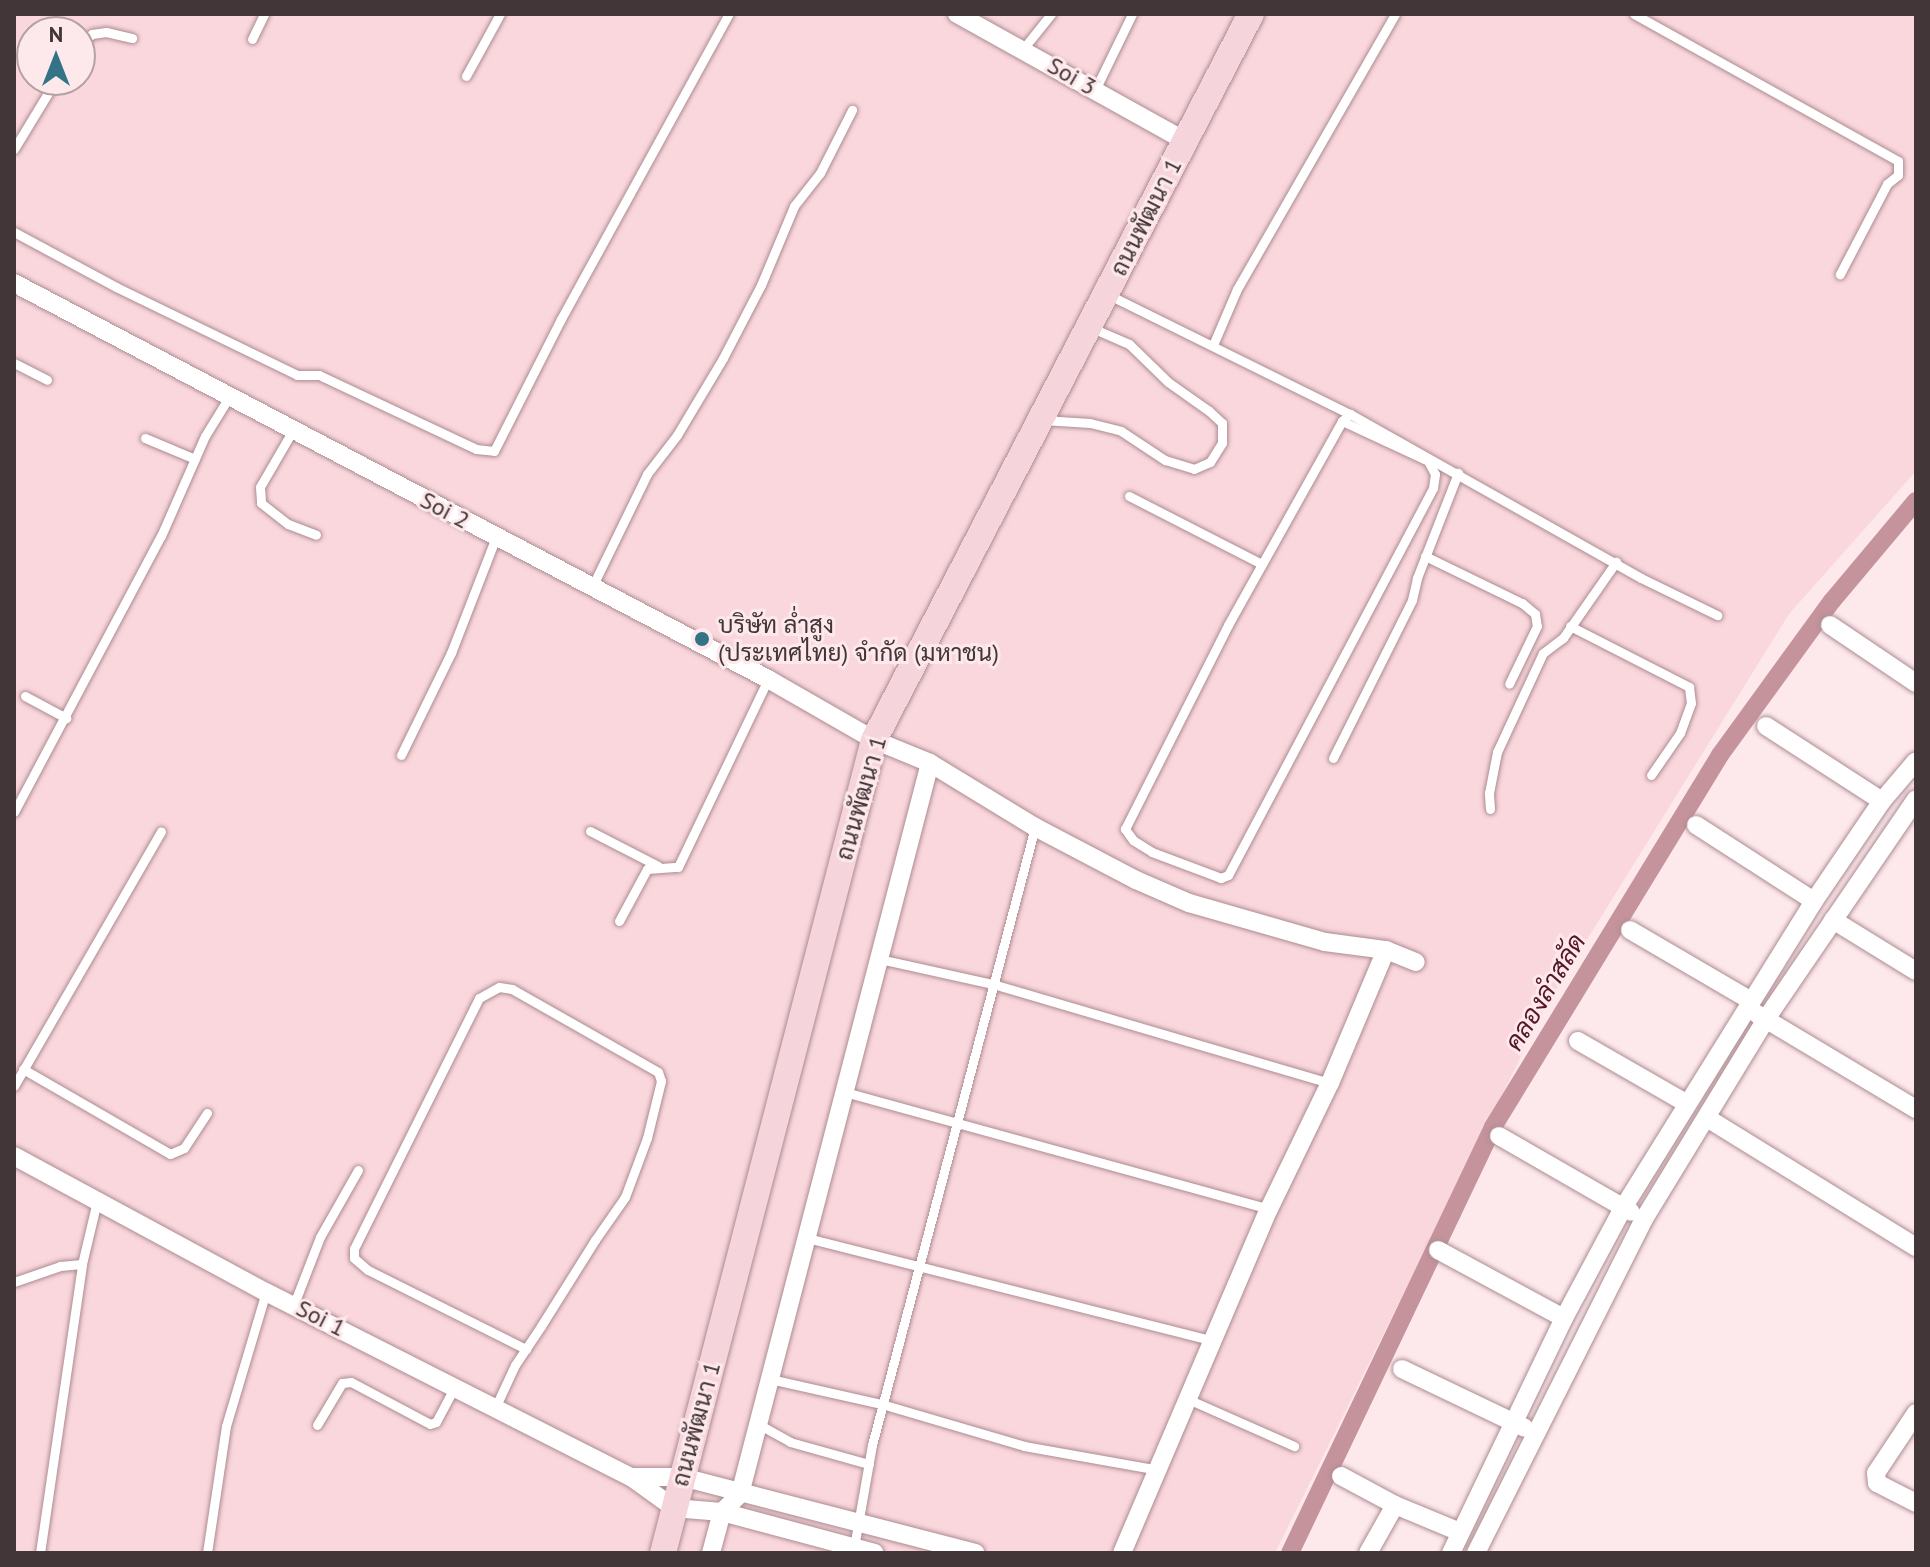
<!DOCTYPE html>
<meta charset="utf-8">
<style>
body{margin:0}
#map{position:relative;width:1930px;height:1567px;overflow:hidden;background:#fde8eb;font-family:"PT Sans",Sarabun,sans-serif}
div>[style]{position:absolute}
.built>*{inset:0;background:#fad7dc}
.canal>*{height:18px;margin:-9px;padding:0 9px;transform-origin:9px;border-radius:9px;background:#c5939b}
.roads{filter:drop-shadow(0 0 2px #ac8c91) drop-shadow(0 0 2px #ac8c91)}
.service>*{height:9px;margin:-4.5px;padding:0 4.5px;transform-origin:4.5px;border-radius:4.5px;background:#fff}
.minor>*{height:18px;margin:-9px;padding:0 9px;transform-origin:9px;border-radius:9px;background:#fff}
.secondary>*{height:26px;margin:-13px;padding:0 13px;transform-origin:13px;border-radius:13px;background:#f6d4dc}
.dots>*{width:22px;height:22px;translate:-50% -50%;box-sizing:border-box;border:4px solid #fde8eb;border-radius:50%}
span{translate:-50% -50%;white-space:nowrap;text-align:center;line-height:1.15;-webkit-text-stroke:6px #fde8eb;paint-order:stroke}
.street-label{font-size:24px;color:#433638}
.poi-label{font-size:24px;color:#433638}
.left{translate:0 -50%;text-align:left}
.water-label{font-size:26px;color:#531727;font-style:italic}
.frame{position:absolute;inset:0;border:16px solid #433638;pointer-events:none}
.north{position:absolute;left:16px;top:16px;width:80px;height:80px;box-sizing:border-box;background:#fde8eb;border:2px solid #b3a1a3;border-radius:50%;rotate:0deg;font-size:22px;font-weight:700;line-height:32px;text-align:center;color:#433638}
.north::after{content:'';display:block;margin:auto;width:28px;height:36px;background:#327486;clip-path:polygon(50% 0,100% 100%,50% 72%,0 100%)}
</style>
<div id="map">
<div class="built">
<i style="clip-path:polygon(evenodd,14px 14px,1916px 14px,1916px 471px,1789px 614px,1547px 1004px,1275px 1553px,14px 1553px,14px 14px,32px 32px,80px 32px,80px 80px,32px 80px,32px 32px)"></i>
</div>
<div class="canal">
<i style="left:1290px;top:1553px;width:472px;rotate:-64.5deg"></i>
<i style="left:1493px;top:1127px;width:436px;rotate:-58.6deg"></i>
<i style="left:1720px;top:755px;width:190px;rotate:-54deg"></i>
<i style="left:1832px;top:601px;width:131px;rotate:-50deg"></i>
</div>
<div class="roads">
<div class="service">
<i style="left:1634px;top:14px;width:302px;rotate:29.1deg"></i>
<i style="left:1898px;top:161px;width:14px;rotate:90deg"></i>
<i style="left:1898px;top:175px;width:14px;rotate:141deg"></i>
<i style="left:1887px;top:184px;width:102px;rotate:117.6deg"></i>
<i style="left:252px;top:39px;width:28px;rotate:-64deg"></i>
<i style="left:80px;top:45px;width:16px;rotate:-43deg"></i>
<i style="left:92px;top:34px;width:14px;rotate:-8deg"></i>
<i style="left:106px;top:32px;width:27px;rotate:13deg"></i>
<i style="left:1023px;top:49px;width:45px;rotate:-51.3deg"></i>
<i style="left:466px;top:76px;width:71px;rotate:-61.3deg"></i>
<i style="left:1095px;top:90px;width:85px;rotate:-64deg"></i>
<i style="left:14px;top:149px;width:81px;rotate:-58.7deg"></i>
<i style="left:14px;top:232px;width:116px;rotate:28.3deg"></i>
<i style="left:116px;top:287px;width:201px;rotate:25.9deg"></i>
<i style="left:297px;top:375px;width:22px"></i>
<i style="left:319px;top:375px;width:174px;rotate:25.2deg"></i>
<i style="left:476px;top:449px;width:18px;rotate:6deg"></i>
<i style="left:494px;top:451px;width:148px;rotate:-63.1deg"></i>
<i style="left:561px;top:319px;width:348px;rotate:-61.2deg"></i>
<i style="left:1109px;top:295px;width:269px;rotate:26.3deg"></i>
<i style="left:1350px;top:414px;width:334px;rotate:29.4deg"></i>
<i style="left:1641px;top:578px;width:85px;rotate:26deg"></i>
<i style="left:1213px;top:345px;width:61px;rotate:-66.8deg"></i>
<i style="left:1237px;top:289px;width:317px;rotate:-60.1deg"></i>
<i style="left:14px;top:363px;width:37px;rotate:27deg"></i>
<i style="left:1043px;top:420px;width:47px;rotate:3.7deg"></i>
<i style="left:1090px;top:423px;width:32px;rotate:14deg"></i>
<i style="left:1121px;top:431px;width:53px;rotate:33.4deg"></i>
<i style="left:1165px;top:460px;width:30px;rotate:17deg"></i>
<i style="left:1194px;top:469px;width:17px;rotate:-24deg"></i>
<i style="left:1210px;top:462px;width:22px;rotate:-58deg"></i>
<i style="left:1222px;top:443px;width:20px;rotate:-90deg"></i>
<i style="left:1222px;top:423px;width:18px;rotate:-137deg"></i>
<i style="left:1209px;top:411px;width:50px;rotate:-144.7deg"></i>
<i style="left:1168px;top:382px;width:54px;rotate:-135.7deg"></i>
<i style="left:1129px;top:344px;width:40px;rotate:-156.6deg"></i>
<i style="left:1342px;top:421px;width:95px;rotate:24.9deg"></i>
<i style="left:1428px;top:461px;width:15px;rotate:62deg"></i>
<i style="left:1435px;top:474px;width:14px;rotate:98deg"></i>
<i style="left:1433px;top:488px;width:438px;rotate:117.9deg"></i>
<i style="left:1228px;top:875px;width:8px;rotate:157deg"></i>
<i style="left:1221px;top:878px;width:74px;rotate:-159.4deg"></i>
<i style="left:1152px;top:852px;width:22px;rotate:-148deg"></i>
<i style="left:1133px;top:840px;width:14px;rotate:-126deg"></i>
<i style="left:1125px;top:829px;width:229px;rotate:-63.2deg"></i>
<i style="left:1228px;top:625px;width:234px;rotate:-60.8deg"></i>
<i style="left:1342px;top:421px;width:11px;rotate:-41deg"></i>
<i style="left:293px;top:430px;width:66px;rotate:120.1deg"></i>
<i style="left:260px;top:487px;width:16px;rotate:86deg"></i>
<i style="left:261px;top:503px;width:34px;rotate:38deg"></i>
<i style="left:288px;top:524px;width:30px;rotate:21deg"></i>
<i style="left:145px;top:438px;width:54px;rotate:22.8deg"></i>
<i style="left:1129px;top:496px;width:149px;rotate:27.1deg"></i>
<i style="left:1425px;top:556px;width:108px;rotate:25.9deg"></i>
<i style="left:1522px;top:603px;width:17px;rotate:40deg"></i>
<i style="left:1535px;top:614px;width:12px;rotate:81deg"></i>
<i style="left:1537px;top:626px;width:64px;rotate:115.8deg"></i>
<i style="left:592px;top:587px;width:126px;rotate:-64deg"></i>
<i style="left:647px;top:474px;width:49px;rotate:-52.4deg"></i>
<i style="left:677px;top:435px;width:90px;rotate:-59.1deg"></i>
<i style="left:723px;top:358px;width:82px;rotate:-62.5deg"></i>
<i style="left:761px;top:285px;width:86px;rotate:-67.3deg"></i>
<i style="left:794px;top:206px;width:42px;rotate:-51.8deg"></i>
<i style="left:820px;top:173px;width:71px;rotate:-63.1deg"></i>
<i style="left:1570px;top:626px;width:134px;rotate:27.1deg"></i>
<i style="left:1689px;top:687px;width:16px;rotate:83deg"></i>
<i style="left:1691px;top:703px;width:32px;rotate:110deg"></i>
<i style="left:1680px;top:733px;width:51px;rotate:124.6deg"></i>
<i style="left:25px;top:696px;width:47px;rotate:28.2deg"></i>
<i style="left:401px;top:755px;width:114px;rotate:-63.9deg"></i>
<i style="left:451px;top:653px;width:124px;rotate:-68.8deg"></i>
<i style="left:1333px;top:758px;width:177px;rotate:-63.4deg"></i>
<i style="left:1412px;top:600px;width:23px;rotate:-77deg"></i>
<i style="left:1417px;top:578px;width:113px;rotate:-68.7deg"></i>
<i style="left:1490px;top:809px;width:16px;rotate:-94deg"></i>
<i style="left:1489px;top:793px;width:42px;rotate:-79deg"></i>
<i style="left:1497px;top:752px;width:109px;rotate:-65.1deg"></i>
<i style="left:1543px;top:653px;width:25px;rotate:-37deg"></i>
<i style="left:1563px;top:638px;width:93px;rotate:-55.1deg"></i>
<i style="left:14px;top:812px;width:313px;rotate:-62deg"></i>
<i style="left:161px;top:536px;width:109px;rotate:-66.3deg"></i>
<i style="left:205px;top:436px;width:46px;rotate:-58.4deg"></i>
<i style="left:590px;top:831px;width:76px;rotate:27.2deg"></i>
<i style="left:619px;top:921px;width:59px;rotate:-61.7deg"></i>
<i style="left:647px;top:869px;width:31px;rotate:-4deg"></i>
<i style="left:678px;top:867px;width:208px;rotate:-64.4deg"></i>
<i style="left:880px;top:959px;width:116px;rotate:12.5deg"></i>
<i style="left:993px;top:984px;width:351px;rotate:16.4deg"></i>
<i style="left:23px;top:1069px;width:170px;rotate:30deg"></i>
<i style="left:170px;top:1154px;width:15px;rotate:-23deg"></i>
<i style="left:184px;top:1148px;width:42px;rotate:-56.7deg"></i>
<i style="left:14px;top:1086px;width:294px;rotate:-60deg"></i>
<i style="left:845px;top:1092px;width:440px;rotate:15.4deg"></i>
<i style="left:807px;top:1238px;width:419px;rotate:14.2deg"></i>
<i style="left:14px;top:1282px;width:49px;rotate:-19.2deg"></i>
<i style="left:60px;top:1266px;width:22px;rotate:-5deg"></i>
<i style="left:294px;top:1304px;width:72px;rotate:-68.8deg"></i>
<i style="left:320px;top:1237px;width:77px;rotate:-60.4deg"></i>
<i style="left:770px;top:1379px;width:118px;rotate:12.7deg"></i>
<i style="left:885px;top:1405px;width:145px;rotate:16.4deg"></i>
<i style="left:1024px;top:1446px;width:137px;rotate:10.1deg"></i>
<i style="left:1190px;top:1400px;width:114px;rotate:23.9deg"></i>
<i style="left:495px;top:1408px;width:47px;rotate:-65.1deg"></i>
<i style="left:515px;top:1365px;width:47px;rotate:-56.3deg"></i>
<i style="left:541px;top:1326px;width:102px;rotate:-57.9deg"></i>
<i style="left:595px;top:1240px;width:52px;rotate:-55.1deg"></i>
<i style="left:625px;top:1197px;width:63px;rotate:-69.6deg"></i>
<i style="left:647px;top:1138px;width:59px;rotate:-76.2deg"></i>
<i style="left:661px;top:1081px;width:9px;rotate:-108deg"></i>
<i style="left:658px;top:1072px;width:168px;rotate:-150.4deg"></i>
<i style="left:512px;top:989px;width:13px;rotate:-171deg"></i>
<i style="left:499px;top:987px;width:23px;rotate:151deg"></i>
<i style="left:479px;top:998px;width:280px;rotate:116.5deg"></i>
<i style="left:354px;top:1249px;width:9px;rotate:90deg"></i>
<i style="left:354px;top:1258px;width:18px;rotate:41deg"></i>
<i style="left:368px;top:1270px;width:177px;rotate:26.6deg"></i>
<i style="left:758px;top:1424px;width:37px;rotate:29deg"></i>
<i style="left:790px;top:1442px;width:82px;rotate:15.6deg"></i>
<i style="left:317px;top:1425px;width:49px;rotate:-59.2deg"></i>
<i style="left:342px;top:1383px;width:9px;rotate:-6deg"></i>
<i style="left:351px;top:1382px;width:89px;rotate:28deg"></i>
<i style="left:430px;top:1424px;width:6px;rotate:-18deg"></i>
<i style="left:436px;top:1422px;width:40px;rotate:-62deg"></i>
<i style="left:854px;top:1547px;width:104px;rotate:-80deg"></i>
<i style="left:872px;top:1445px;width:639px;rotate:-75.22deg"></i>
<i style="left:40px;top:1553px;width:292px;rotate:-81.7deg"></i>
<i style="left:82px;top:1264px;width:65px;rotate:-76.6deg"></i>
<i style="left:207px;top:1553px;width:128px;rotate:-81.5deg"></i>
<i style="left:226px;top:1426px;width:140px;rotate:-73.4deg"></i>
</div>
<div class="minor">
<i style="left:957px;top:14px;width:261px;rotate:29.1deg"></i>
<i style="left:14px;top:283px;width:852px;rotate:27.71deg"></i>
<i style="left:768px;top:679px;width:122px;rotate:29.9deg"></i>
<i style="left:874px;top:740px;width:61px;rotate:22.3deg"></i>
<i style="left:930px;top:763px;width:123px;rotate:31.4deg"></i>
<i style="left:1035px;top:827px;width:114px;rotate:27.7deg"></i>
<i style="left:1136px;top:880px;width:58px;rotate:23.5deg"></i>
<i style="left:1189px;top:903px;width:141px;rotate:16deg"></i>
<i style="left:1325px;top:942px;width:62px;rotate:7.5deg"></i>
<i style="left:1386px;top:950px;width:32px;rotate:22deg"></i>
<i style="left:1830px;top:625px;width:104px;rotate:34deg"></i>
<i style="left:1766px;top:726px;width:138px;rotate:32.9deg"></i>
<i style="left:1696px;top:825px;width:140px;rotate:32.8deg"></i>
<i style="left:1833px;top:920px;width:97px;rotate:31.6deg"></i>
<i style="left:1630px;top:930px;width:139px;rotate:30.3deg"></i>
<i style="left:1757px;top:1014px;width:185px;rotate:30.9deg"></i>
<i style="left:1578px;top:1041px;width:125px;rotate:29.9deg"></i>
<i style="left:1707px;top:1118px;width:246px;rotate:31.7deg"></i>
<i style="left:1499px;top:1136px;width:152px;rotate:29.9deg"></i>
<i style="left:14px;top:1156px;width:286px;rotate:28.4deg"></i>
<i style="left:266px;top:1292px;width:409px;rotate:26.9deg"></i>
<i style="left:631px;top:1477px;width:53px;rotate:35.8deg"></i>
<i style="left:674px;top:1508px;width:48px;rotate:4.8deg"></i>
<i style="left:722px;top:1512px;width:158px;rotate:15deg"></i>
<i style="left:1438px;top:1250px;width:143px;rotate:28.4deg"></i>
<i style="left:1402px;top:1369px;width:136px;rotate:25.6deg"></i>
<i style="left:1916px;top:1413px;width:72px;rotate:123.7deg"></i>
<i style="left:1876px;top:1473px;width:10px;rotate:84deg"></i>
<i style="left:1877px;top:1483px;width:44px;rotate:27.1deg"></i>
<i style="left:1341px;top:1476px;width:61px;rotate:28.2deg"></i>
<i style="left:1395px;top:1505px;width:70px;rotate:22.6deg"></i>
<i style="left:631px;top:1477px;width:51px"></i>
<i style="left:682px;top:1477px;width:303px;rotate:14.5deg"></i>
<i style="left:711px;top:1553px;width:42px;rotate:-75deg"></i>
<i style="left:722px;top:1512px;width:25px;rotate:-45deg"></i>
<i style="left:740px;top:1494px;width:755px;rotate:-75.43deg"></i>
<i style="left:1122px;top:1553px;width:374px;rotate:-66.9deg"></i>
<i style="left:1269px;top:1209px;width:140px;rotate:-64.2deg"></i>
<i style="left:1330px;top:1083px;width:144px;rotate:-67.2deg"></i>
<i style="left:1368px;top:1553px;width:55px;rotate:-60.6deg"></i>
<i style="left:1451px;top:1553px;width:261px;rotate:-64.3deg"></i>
<i style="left:1564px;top:1318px;width:125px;rotate:-61.8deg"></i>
<i style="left:1623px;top:1208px;width:362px;rotate:-58.1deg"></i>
<i style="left:1814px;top:901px;width:121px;rotate:-55.8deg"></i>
<i style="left:1882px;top:801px;width:52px;rotate:-49.6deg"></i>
<i style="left:1476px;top:1553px;width:374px;rotate:-63.3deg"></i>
<i style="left:1644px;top:1219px;width:234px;rotate:-58.6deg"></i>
<i style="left:1766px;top:1019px;width:266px;rotate:-55.7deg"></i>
</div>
<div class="secondary">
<i style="left:663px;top:1553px;width:840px;rotate:-75.45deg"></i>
<i style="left:874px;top:740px;width:818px;rotate:-62.56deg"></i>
</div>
</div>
<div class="dots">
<i style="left:702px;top:639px;background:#327486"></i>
</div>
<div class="street-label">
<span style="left:1072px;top:76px;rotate:30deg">Soi 3</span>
<span style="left:1146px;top:217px;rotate:-63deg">ถนนพัฒนา 1</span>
<span style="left:445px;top:510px;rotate:28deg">Soi 2</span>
<span style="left:861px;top:798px;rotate:-74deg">ถนนพัฒนา 1</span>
<span style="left:321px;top:1318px;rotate:27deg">Soi 1</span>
<span style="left:696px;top:1424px;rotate:-75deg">ถนนพัฒนา 1</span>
</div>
<div class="poi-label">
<span class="left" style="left:718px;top:639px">บริษัท ล่ำสูง<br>(ประเทศไทย) จำกัด (มหาชน)</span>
</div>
<div class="water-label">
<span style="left:1545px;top:992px;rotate:-59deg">คลองลำสลัด</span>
</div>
<div class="frame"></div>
<div class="north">N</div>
</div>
